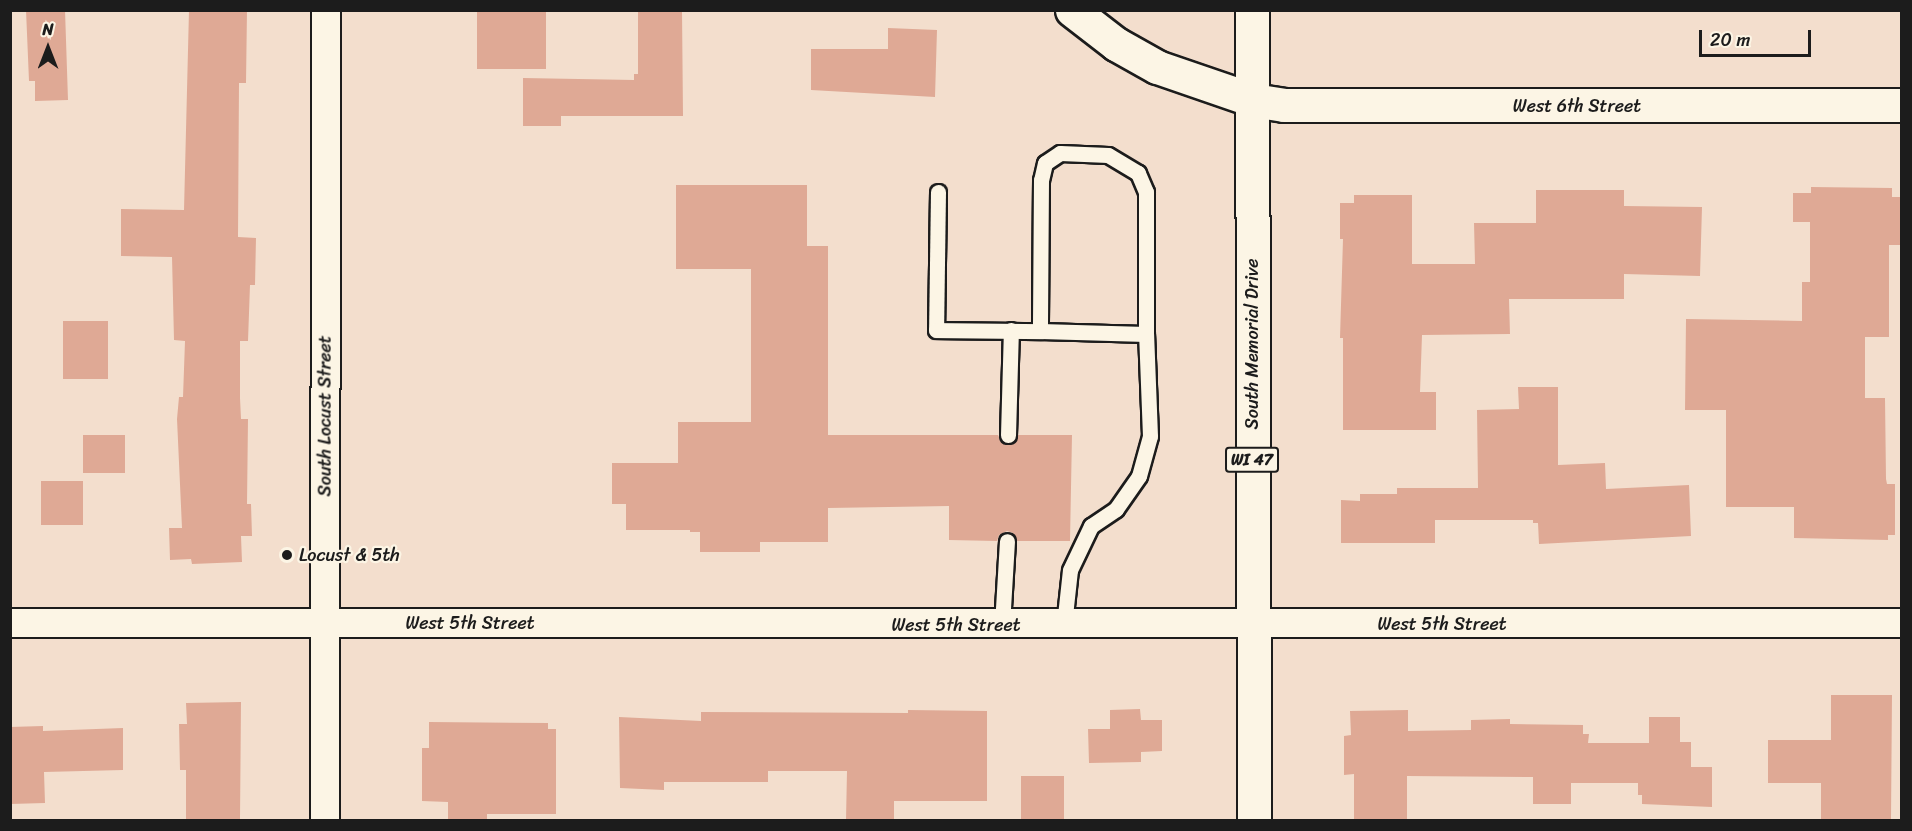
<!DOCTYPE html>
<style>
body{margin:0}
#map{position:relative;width:1912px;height:831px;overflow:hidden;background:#f3decd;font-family:Sriracha,sans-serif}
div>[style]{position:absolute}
.building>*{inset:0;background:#dfa995;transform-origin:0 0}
.roads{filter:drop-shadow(2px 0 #1c1c1c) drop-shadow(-2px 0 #1c1c1c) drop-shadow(0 2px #1c1c1c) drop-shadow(0 -2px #1c1c1c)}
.lane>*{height:15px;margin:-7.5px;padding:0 7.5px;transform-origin:7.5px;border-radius:7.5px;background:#fcf5e5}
.street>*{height:28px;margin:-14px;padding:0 14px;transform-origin:14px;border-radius:14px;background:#fcf5e5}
.secondary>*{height:33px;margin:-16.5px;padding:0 16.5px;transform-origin:16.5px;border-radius:16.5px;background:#fcf5e5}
.primary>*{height:33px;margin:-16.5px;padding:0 16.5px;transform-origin:16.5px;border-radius:16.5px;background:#fcf5e5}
.dots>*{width:16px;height:16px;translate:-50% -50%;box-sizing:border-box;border:3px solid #fcf5e5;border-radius:50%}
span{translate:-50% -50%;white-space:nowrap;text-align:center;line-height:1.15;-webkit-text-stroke:4.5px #fcf5e5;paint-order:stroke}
.shield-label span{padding:2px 4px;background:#fcf5e5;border:2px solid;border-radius:4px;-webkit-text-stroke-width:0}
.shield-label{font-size:16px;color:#1c1c1c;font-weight:700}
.street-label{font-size:18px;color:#1c1c1c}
.poi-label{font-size:18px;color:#1c1c1c}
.left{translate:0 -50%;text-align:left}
.frame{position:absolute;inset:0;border:12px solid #1c1c1c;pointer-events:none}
.north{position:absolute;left:18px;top:18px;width:60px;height:60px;-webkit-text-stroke:4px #fcf5e5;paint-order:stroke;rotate:0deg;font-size:16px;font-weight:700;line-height:24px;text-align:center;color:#1c1c1c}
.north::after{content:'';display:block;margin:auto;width:21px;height:27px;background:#1c1c1c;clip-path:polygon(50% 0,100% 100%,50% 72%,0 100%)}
.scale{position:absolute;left:1699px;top:30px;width:112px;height:27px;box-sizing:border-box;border:3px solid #1c1c1c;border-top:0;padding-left:8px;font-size:18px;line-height:21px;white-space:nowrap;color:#1c1c1c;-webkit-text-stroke:4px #fcf5e5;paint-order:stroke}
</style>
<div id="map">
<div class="building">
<div style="clip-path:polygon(26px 10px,65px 10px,68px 100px,35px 101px,35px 81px,29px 81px)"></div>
<div style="clip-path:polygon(189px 10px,247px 10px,246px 83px,239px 83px,238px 237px,256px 238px,255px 285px,250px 285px,248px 341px,240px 341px,240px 398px,241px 419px,248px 419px,247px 504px,251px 504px,252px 536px,241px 536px,242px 562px,192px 564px,191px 559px,170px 560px,169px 528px,182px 528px,177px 419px,179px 397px,183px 397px,185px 341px,174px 340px,172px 257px,121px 256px,121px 209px,184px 210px)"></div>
<div style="left:477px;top:10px;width:69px;height:59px"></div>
<div style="clip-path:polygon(638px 10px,682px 10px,683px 116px,561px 116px,561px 126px,523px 126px,523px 78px,634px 80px,634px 74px,638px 74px)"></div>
<div style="clip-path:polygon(888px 28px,937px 30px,935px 97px,811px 90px,811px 49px,888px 49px)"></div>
<div style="clip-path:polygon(676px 185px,807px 185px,807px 246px,828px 246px,828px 435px,998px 435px,1002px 443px,1008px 445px,1016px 441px,1018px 435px,1072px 435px,1070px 541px,1017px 541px,1013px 533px,1007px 531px,999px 535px,997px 541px,949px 540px,949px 506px,828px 508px,828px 542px,760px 542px,760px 552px,700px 552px,700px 532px,690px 532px,690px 530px,626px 530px,626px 504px,612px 504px,612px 463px,678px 463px,678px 422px,751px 422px,751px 269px,676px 269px)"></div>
<div style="clip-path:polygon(1811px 187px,1892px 188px,1892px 197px,1902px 197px,1902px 245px,1889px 245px,1889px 337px,1865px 337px,1865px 398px,1885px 398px,1886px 479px,1887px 484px,1895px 484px,1895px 535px,1888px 535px,1888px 540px,1794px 538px,1794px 507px,1726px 507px,1726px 410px,1685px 410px,1686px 319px,1802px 321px,1802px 282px,1810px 282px,1810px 222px,1793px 222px,1793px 193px,1811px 193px)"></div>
<div style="clip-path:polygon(1536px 190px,1624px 190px,1624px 206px,1702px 207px,1700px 276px,1624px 274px,1624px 299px,1509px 299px,1510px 334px,1422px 335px,1420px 392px,1436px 392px,1436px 430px,1343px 430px,1343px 338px,1340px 338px,1343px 239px,1340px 239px,1340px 203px,1354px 203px,1354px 195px,1412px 195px,1412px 264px,1475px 264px,1474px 223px,1536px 223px)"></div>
<div style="left:63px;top:321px;width:45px;height:58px"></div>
<div style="clip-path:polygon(1518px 387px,1558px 387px,1558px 465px,1605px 463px,1606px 489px,1689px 485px,1691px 536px,1539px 544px,1538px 523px,1533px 523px,1533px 520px,1435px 520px,1435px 543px,1341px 543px,1341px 500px,1360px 501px,1360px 494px,1397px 494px,1397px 488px,1478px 488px,1477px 410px,1519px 409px)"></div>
<div style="left:83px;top:435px;width:42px;height:38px"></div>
<div style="left:41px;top:481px;width:42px;height:44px"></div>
<div style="clip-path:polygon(1831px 695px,1892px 695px,1891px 820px,1821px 820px,1821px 783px,1768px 783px,1768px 740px,1831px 740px)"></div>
<div style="clip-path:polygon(241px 702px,240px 820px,186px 820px,186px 770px,180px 770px,179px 724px,187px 724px,186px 703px)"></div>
<div style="clip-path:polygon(1140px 709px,1141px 720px,1162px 720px,1162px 751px,1141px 752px,1141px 762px,1089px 763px,1088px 729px,1110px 729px,1110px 710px)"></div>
<div style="clip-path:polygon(908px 710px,987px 711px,987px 801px,894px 801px,894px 820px,846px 820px,847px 771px,768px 771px,768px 782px,664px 782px,664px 790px,620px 788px,619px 717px,701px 721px,701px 712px,908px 713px)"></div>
<div style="clip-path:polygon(1408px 710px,1408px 731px,1471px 730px,1471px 720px,1510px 719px,1510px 724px,1583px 725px,1583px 734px,1589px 734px,1588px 743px,1649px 743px,1649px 717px,1680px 717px,1680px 742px,1691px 742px,1691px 767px,1712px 767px,1712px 807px,1642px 804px,1642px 795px,1638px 795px,1638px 783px,1571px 783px,1571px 804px,1533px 804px,1533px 777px,1407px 776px,1407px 820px,1354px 820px,1354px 774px,1344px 775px,1344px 736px,1351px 735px,1350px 711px)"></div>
<div style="clip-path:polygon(429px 722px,548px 723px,548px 729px,556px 729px,556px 814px,487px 814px,487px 820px,448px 820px,448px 802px,422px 801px,422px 748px,429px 748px)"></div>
<div style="clip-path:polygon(43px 726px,43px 731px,123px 728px,123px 770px,44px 772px,45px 803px,10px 804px,10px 727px)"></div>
<div style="left:1021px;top:776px;width:43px;height:44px"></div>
</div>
<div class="roads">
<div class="lane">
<div style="left:938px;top:192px;width:138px;rotate:90.8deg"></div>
<div style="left:936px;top:330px;width:104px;rotate:0.6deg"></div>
<div style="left:1008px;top:435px;width:105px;rotate:-88.4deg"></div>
<div style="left:1002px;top:625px;width:84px;rotate:-86.6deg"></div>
<div style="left:1064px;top:625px;width:55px;rotate:-83.8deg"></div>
<div style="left:1070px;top:570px;width:49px;rotate:-64.5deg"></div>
<div style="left:1091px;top:526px;width:30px;rotate:-34deg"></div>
<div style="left:1116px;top:509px;width:40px;rotate:-55.1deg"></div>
<div style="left:1139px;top:476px;width:41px;rotate:-74.6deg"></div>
<div style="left:1150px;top:436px;width:102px;rotate:-92.2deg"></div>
<div style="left:1146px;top:334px;width:142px;rotate:-90deg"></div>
<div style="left:1146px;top:192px;width:21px;rotate:-113deg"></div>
<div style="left:1138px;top:173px;width:35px;rotate:-149deg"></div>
<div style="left:1108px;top:155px;width:48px;rotate:-177.6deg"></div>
<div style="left:1060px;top:153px;width:18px;rotate:146deg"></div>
<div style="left:1045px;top:163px;width:17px;rotate:103deg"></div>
<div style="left:1041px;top:180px;width:151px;rotate:90.4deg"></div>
<div style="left:1040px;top:331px;width:106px;rotate:1.6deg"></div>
</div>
<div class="street">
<div style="left:10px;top:623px;width:1892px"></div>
<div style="left:325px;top:820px;width:810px;rotate:-89.93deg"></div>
</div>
<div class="secondary">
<div style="left:1072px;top:10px;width:56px;rotate:37.7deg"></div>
<div style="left:1116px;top:44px;width:47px;rotate:29.3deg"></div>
<div style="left:1157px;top:67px;width:102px;rotate:19deg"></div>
<div style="left:1253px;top:100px;width:31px;rotate:9deg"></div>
<div style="left:1284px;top:105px;width:618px"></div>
</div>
<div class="primary">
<div style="left:1252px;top:10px;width:810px;rotate:89.86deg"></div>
</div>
</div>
<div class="dots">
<div style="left:287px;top:555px;background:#1c1c1c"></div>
</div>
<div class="shield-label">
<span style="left:1252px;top:460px">WI 47</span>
</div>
<div class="street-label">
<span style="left:1577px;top:106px">West 6th Street</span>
<span style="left:1252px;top:344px;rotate:-90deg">South Memorial Drive</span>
<span style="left:325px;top:416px;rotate:-90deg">South Locust Street</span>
<span style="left:470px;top:623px">West 5th Street</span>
<span style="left:1442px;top:624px">West 5th Street</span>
<span style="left:956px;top:625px">West 5th Street</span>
</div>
<div class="poi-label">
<span class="left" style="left:299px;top:555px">Locust &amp; 5th</span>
</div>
<div class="frame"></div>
<div class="north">N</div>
<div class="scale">20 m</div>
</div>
